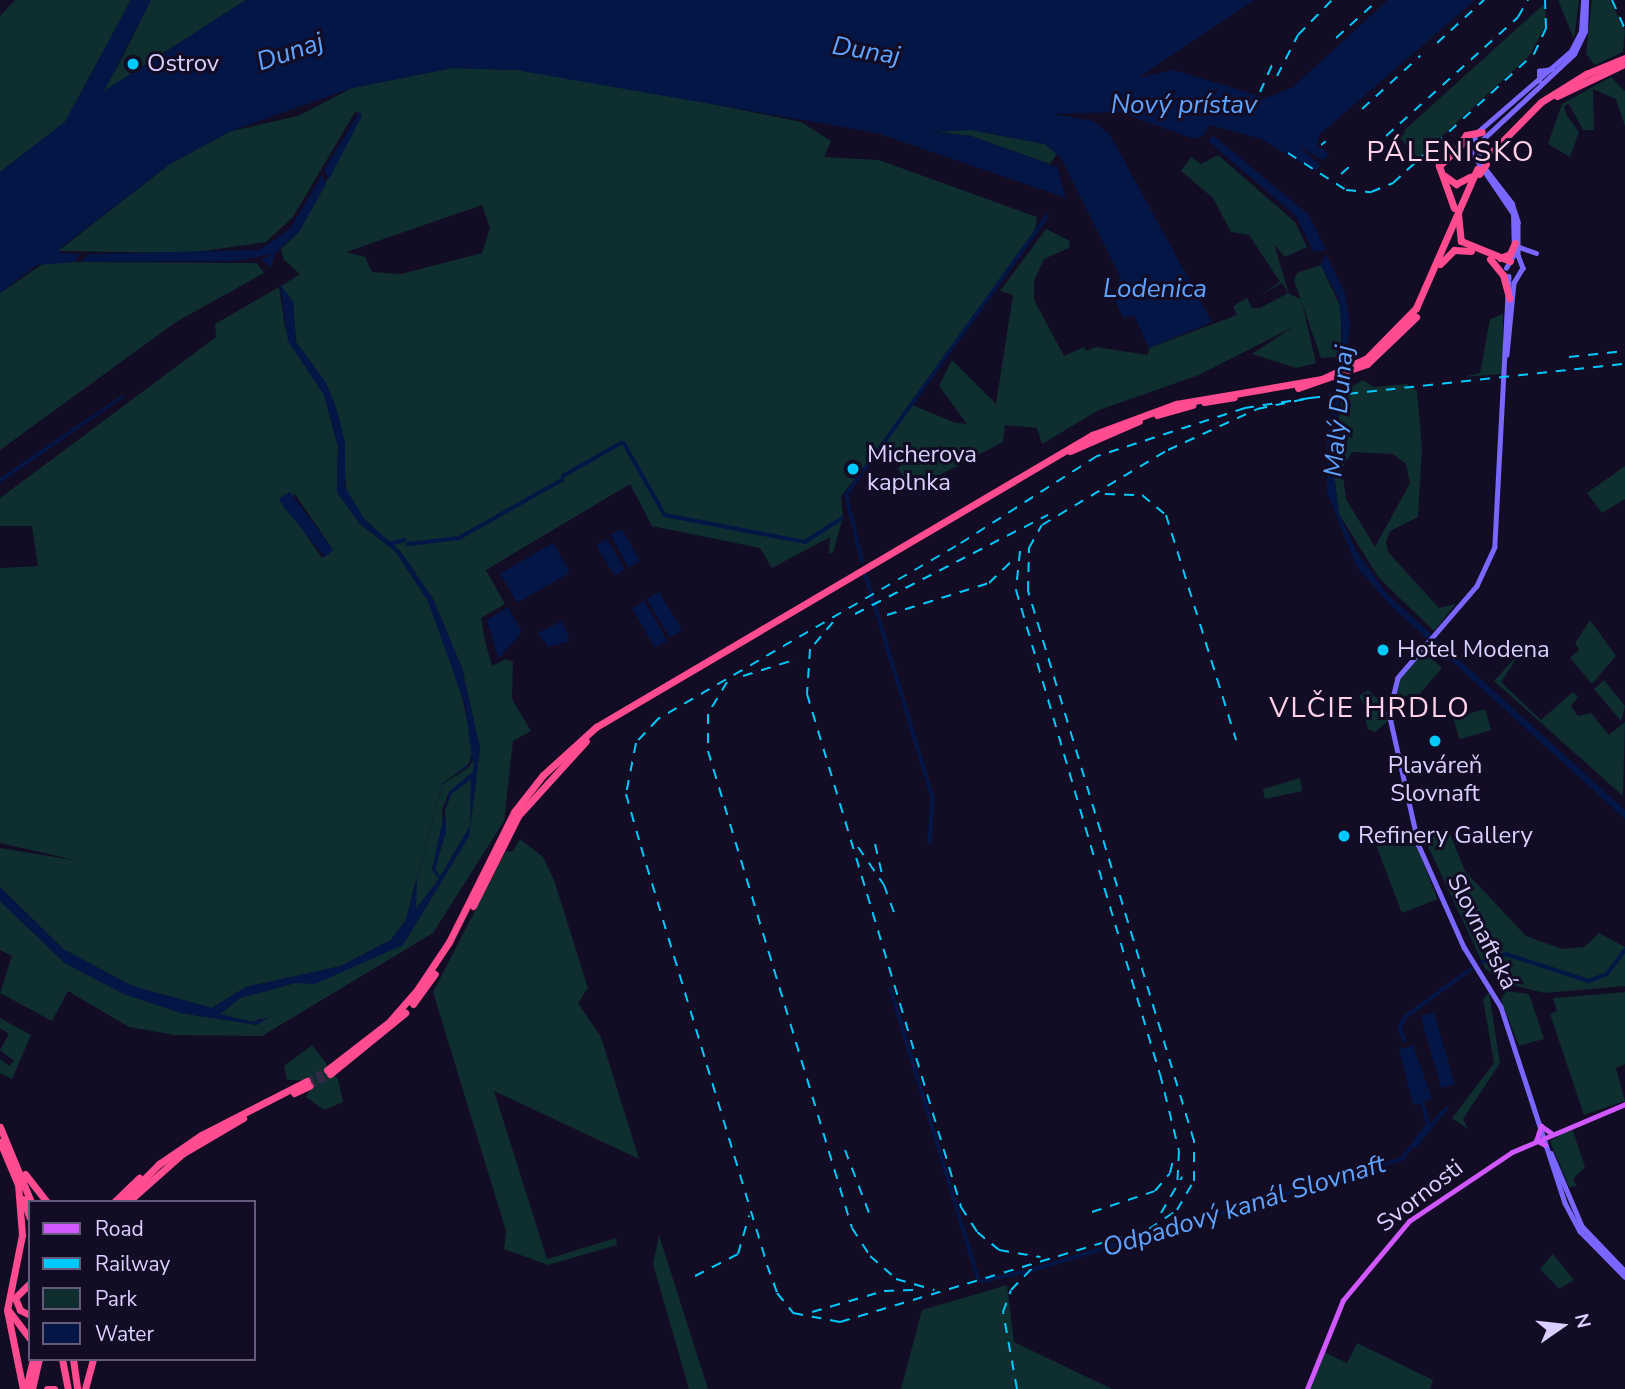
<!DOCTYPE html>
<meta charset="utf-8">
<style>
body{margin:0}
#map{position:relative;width:1625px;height:1389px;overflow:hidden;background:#130c25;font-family:"Nunito Sans",sans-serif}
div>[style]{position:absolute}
.green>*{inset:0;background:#0e2e30;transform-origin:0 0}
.water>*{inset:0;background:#041646;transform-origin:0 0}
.canal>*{height:3.5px;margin:-1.75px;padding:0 1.75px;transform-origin:1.75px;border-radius:1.75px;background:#041646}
.highway-tunnel>*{height:7px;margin-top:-3.5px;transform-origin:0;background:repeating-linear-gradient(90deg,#312946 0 7px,transparent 0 10.5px)}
.secondary>*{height:4.5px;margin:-2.25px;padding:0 2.25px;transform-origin:2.25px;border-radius:2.25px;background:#7a67ff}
.primary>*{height:5px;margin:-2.5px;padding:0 2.5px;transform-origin:2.5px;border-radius:2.5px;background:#d157ff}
.highway>*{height:7px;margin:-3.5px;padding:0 3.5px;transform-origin:3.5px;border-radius:3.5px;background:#ff4b8f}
.rail>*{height:2px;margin-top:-1px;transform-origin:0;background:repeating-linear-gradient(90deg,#00c9fb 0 10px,transparent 0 19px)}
.highway-bridge>*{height:7px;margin:-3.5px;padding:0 3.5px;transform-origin:3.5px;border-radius:3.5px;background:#ff4b8f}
.dots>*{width:19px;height:19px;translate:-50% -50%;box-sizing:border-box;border:4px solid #130c25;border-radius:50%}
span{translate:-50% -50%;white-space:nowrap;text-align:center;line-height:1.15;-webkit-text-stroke:6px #130c25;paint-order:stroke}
.poi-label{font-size:24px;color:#dad0ff}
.left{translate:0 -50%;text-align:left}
.street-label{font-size:24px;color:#dad0ff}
.water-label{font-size:26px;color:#5ea4ff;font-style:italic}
.quarter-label{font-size:28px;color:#ffd2ea;letter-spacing:2px}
.legend{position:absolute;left:28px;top:1200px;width:228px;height:161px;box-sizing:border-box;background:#130c25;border:2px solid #635a7c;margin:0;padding:9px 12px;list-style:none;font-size:21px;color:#dad0ff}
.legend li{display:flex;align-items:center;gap:14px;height:35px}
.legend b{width:35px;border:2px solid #635a7c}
.north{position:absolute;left:1527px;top:1291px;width:70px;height:70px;-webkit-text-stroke:5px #130c25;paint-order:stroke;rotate:76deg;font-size:19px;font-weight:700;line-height:28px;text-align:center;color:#dad0ff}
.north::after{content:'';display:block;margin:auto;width:24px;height:32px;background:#dad0ff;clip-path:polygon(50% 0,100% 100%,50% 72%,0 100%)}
</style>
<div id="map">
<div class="green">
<div style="clip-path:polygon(15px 0,131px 0,65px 122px,0 172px,0 16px)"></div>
<div style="clip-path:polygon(151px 0,246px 0,103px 92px,121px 60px)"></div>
<div style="clip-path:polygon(1558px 0,1579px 0,1574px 39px,1570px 29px)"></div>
<div style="clip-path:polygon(1592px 0,1610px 0,1625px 31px,1623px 52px,1595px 65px,1586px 54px)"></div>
<div style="clip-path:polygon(1545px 3px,1546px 25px,1529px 56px,1418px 158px,1398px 136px)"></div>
<div style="clip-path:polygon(evenodd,452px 68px,516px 70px,609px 83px,801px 122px,831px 141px,824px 157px,879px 160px,1037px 217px,1035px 231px,910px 404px,953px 422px,967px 424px,939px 386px,952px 360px,996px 404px,1013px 295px,1000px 291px,1046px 229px,1070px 241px,1069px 248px,1044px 259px,1034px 281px,1034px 300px,1064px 356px,1084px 347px,1086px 351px,1096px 347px,1148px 355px,1149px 348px,1237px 315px,1233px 306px,1247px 298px,1252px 308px,1260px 308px,1288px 293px,1282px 283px,1261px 295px,1280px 282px,1249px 235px,1231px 232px,1213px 198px,1181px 171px,1191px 157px,1201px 164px,1218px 155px,1295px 222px,1307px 247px,1285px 257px,1274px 244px,1289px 294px,1301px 299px,1316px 363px,1296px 368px,1252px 354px,1293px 327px,1199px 375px,1099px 410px,1042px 444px,1037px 428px,1005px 425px,1003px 442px,913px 489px,898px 469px,901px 465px,881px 446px,841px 496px,843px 517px,833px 553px,829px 554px,830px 537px,772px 568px,760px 548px,652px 526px,630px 484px,486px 570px,505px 604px,481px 618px,485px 641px,492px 666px,506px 659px,513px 662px,512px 699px,531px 731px,513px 741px,504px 821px,433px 933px,262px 1036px,175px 1035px,129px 1027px,68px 991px,52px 1021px,0 993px,12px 956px,0 950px,0 901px,65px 963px,124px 994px,181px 1013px,257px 1025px,262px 1018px,252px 1022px,220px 1014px,240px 998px,295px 983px,315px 983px,403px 945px,469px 836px,480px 748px,462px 668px,433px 599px,401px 552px,364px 519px,347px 492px,337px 411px,326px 383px,296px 342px,293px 302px,281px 286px,300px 274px,284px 260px,281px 249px,299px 232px,362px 114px,355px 112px,293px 217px,266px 242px,190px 253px,58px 251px,170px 164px,231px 131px,298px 116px,352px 88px,452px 68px,482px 205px,490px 228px,482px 253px,401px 274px,372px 272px,365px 257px,346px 252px,482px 205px)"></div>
<div style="clip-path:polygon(1611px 77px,1625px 91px,1625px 126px,1616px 99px,1593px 89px,1594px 130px,1583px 130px,1569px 104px,1564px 106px,1567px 116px,1579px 132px,1570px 157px,1548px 144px,1562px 104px)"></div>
<div style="clip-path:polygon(971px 130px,1045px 144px,1057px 154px,1050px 164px,971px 136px,931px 131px)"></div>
<div style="clip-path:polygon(46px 262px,257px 263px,264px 273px,176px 322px,0 450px,0 293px)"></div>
<div style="clip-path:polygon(1321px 265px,1341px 308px,1341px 357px,1321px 358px,1294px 280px,1297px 273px)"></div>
<div style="clip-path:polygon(evenodd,279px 287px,285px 327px,324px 395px,338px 446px,337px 492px,359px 523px,395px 551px,428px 601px,459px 681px,473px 751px,467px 767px,443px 783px,437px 810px,443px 784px,468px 768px,475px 758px,473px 772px,449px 792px,442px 810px,443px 833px,432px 869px,439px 879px,416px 909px,416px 880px,406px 920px,391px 940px,341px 966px,246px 987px,212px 1008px,132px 986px,63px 949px,0 887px,0 848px,79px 861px,0 843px,0 568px,38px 566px,32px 526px,0 526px,0 498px,216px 337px,215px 324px,279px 287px,295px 494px,333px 550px,322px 558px,286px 505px,295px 494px)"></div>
<div style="clip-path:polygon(1503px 314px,1503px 374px,1463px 377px,1480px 373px,1490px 319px)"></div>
<div style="clip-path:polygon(evenodd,1363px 380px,1374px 387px,1407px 384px,1417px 391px,1422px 448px,1418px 517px,1390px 531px,1386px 542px,1388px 552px,1439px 608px,1456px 604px,1434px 631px,1379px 578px,1339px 514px,1332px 457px,1343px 391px,1363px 380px,1352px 452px,1393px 454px,1406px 464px,1410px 483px,1375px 547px,1346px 499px,1342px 468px,1352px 452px)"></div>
<div style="clip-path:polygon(1625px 466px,1625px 499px,1602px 513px,1587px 493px)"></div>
<div style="clip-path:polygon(1590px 620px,1616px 656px,1592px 684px,1570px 658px,1579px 650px,1575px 643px)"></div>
<div style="clip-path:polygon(1523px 649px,1501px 682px,1541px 720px,1573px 692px,1578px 697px,1571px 706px,1578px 716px,1591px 713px,1609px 735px,1625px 722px,1623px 796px,1494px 681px)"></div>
<div style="clip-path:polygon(1423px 651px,1442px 668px,1418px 696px,1401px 696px,1394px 702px,1395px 738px,1391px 713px,1400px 678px)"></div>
<div style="clip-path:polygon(1604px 680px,1625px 706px,1621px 721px,1594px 689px)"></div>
<div style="clip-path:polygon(1368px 690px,1381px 702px,1388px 721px,1375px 732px,1368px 729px,1365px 717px,1371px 718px,1359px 696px)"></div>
<div style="left:1485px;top:709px;width:22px;height:33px;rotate:74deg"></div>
<div style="clip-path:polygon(472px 778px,470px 826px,440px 877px,435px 869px,446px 831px,445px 811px,451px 794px)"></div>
<div style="clip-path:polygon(1300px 778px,1302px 791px,1265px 799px,1263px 789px)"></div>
<div style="left:1412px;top:833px;width:71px;height:38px;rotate:69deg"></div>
<div style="clip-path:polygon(1450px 834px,1465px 871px,1526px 936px,1562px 949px,1584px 947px,1599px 933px,1625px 947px,1625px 986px,1544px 993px,1505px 983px,1512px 965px,1500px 961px,1492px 974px,1485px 968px,1424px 838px)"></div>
<div style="clip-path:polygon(520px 839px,543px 857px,554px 880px,588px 988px,578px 1003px,601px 1037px,639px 1159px,494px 1091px,547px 1259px,616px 1238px,617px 1245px,548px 1265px,504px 1249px,506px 1231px,433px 992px,506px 851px,512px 852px)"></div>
<div style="clip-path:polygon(1506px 991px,1529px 994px,1544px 1039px,1519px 1046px,1501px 1000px)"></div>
<div style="clip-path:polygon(1625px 992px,1625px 1064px,1616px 1068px,1625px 1101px,1584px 1115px,1550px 1014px,1557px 1011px,1553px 998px)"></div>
<div style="clip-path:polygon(1489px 993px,1500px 1063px,1463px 1119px,1468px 1129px,1452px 1118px,1494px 1063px,1483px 999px)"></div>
<div style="clip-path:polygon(0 1018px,31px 1035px,12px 1079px,0 1073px,0 1059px,9px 1066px,14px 1061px,0 1050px,9px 1034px,0 1028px)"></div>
<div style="clip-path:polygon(312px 1045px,338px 1079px,343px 1102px,324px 1110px,306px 1097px,310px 1089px,302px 1080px,287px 1080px,284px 1066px)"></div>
<div style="clip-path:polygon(1572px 1128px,1585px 1167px,1573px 1179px,1577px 1186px,1569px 1187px,1550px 1141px)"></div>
<div style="clip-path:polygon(659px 1235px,708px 1389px,689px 1389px,653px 1264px)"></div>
<div style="clip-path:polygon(1553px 1254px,1574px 1280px,1559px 1289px,1540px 1269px)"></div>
<div style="clip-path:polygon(1007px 1285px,1014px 1342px,1112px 1389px,901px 1389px,922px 1310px)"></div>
<div style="clip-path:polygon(1357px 1343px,1433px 1380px,1430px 1389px,1310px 1389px,1322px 1351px,1347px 1363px)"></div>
</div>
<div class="water">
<div style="clip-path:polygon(131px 0,151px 0,104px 91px,246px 0,1254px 0,1138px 78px,1174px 70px,1266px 98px,1293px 87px,1388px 0,1475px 0,1320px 134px,1317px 145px,1329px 154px,1323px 160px,1297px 145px,1320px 165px,1316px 171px,1261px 139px,1210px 125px,1202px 137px,1191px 138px,1119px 112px,1053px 114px,1093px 121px,1110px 135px,1212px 322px,1149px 348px,1134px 316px,1123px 317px,1112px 294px,1121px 278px,1061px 158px,1045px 144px,971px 130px,931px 132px,971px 136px,1057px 167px,1066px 198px,877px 133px,516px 70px,452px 68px,352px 88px,231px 131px,170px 164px,59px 249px,60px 253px,80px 254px,74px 262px,37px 265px,0 293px,0 172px,65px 122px)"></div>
<div style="clip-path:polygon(360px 111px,361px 118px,329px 179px,324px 170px)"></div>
<div style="clip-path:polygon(1213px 135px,1309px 215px,1326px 250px,1314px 252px,1296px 216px,1208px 141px)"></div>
<div style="clip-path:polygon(322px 175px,326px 184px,299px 232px,275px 253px,271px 268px,262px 260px,272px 254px,235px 261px,81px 262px,89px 254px,259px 250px,290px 229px)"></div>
<div style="clip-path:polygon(1326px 254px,1345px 293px,1350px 324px,1332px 457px,1339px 514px,1356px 551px,1387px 594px,1625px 810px,1625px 819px,1390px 605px,1356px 566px,1327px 492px,1327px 441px,1342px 337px,1339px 299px,1321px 265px)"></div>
<div style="clip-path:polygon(evenodd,280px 284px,293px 302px,296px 342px,326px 383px,337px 411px,345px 442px,345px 487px,364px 519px,401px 552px,433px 599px,462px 668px,480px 748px,469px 836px,403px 945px,315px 984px,295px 983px,240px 998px,220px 1014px,252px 1022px,269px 1017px,257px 1025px,181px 1013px,124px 994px,65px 963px,0 901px,0 887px,63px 949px,132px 986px,212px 1008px,246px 987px,341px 966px,391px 940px,406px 920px,442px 784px,467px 767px,472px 757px,465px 705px,428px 601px,395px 551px,359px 523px,337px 492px,338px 446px,324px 395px,288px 341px,280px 284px,474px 759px,473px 772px,449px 792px,432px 869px,439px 879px,416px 909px,417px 880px,442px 785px,474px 759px,280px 284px,471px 779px,470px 826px,440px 877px,435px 869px,446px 831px,445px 811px,451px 794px,471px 779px)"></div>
<div style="clip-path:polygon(122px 395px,124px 397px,0 483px,0 478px)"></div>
<div style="clip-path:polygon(290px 492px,333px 550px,325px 557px,283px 506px,279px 498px)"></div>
<div style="left:622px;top:529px;width:37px;height:13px;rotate:61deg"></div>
<div style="left:606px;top:539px;width:36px;height:12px;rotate:58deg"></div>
<div style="left:553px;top:543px;width:34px;height:61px;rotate:60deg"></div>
<div style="left:659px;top:592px;width:45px;height:14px;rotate:59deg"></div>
<div style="left:644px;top:601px;width:46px;height:14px;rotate:60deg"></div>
<div style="clip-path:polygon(508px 607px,522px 632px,498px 659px,487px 620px)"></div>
<div style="clip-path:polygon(562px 621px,570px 641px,548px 647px,538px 633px)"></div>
<div style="left:1434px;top:1012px;width:75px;height:14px;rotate:74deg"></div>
<div style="clip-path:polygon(1413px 1045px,1432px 1099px,1413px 1105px,1399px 1050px)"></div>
</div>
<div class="canal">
<div style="left:624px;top:443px;width:83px;rotate:60.3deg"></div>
<div style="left:665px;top:515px;width:143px;rotate:10.9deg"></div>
<div style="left:805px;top:542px;width:43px;rotate:-32.6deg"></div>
<div style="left:563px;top:476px;width:67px;rotate:-29.6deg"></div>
<div style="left:388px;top:544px;width:17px;rotate:-13deg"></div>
<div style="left:408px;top:544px;width:51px;rotate:-6.7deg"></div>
<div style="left:459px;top:538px;width:118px;rotate:-29.4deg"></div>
<div style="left:862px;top:562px;width:69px;rotate:-103.4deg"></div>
<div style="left:846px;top:495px;width:344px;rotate:-54.2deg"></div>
<div style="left:866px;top:575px;width:233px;rotate:73.3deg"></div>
<div style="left:933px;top:798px;width:44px;rotate:93.9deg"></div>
<div style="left:1482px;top:962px;width:25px;rotate:-18deg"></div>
<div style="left:1506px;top:954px;width:87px;rotate:18deg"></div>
<div style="left:1589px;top:981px;width:19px;rotate:-21deg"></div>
<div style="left:1607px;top:974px;width:30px;rotate:-53deg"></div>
<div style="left:891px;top:989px;width:301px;rotate:73.2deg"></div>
<div style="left:1404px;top:1041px;width:14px;rotate:-107deg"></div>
<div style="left:1400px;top:1028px;width:12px;rotate:-66deg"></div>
<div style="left:1405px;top:1017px;width:82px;rotate:-36deg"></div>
<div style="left:1421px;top:1100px;width:9px;rotate:69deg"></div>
<div style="left:1425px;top:1133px;width:33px;rotate:-49deg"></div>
<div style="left:1415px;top:1146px;width:28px;rotate:-51deg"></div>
<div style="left:1032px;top:1270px;width:386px;rotate:-16.7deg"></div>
<div style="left:1402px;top:1159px;width:43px;rotate:-52.6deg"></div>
<div style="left:1428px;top:1125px;width:14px;rotate:-102deg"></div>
<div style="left:981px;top:1281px;width:44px;rotate:-11.8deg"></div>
</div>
<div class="highway-tunnel">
<div style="left:307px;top:1081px;width:23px;rotate:-29deg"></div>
<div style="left:309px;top:1086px;width:24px;rotate:-30deg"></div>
</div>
<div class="secondary">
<div style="left:1539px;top:81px;width:10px;rotate:-90deg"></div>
<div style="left:1539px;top:71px;width:13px;rotate:-9deg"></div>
<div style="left:1475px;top:137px;width:27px;rotate:77deg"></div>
<div style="left:1481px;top:163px;width:51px;rotate:52.2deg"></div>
<div style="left:1512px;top:203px;width:20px;rotate:72deg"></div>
<div style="left:1518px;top:222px;width:33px;rotate:90deg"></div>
<div style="left:1518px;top:255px;width:14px;rotate:69deg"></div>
<div style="left:1523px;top:268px;width:17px;rotate:121deg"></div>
<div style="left:1514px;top:283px;width:72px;rotate:95.6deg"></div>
<div style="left:1479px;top:143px;width:130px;rotate:-43.1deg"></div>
<div style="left:1574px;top:54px;width:25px;rotate:-64deg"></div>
<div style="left:1585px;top:31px;width:31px;rotate:-88deg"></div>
<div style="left:1519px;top:247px;width:18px;rotate:19deg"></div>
<div style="left:1506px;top:268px;width:16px;rotate:-60deg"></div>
<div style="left:1514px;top:254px;width:40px;rotate:-91.4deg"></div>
<div style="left:1513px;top:214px;width:86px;rotate:-124.1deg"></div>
<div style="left:1465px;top:143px;width:140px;rotate:-41deg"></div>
<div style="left:1571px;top:51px;width:22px;rotate:-63deg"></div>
<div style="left:1581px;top:31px;width:31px;rotate:-86deg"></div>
<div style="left:1509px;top:276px;width:271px;rotate:93deg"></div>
<div style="left:1495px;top:547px;width:43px;rotate:114.8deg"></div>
<div style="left:1477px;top:586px;width:121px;rotate:130.7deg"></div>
<div style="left:1398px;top:678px;width:36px;rotate:104deg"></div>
<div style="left:1389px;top:713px;width:136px;rotate:77.3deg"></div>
<div style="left:1419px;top:846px;width:111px;rotate:66deg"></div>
<div style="left:1464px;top:947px;width:70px;rotate:58.3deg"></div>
<div style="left:1501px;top:1007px;width:206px;rotate:71.9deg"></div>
<div style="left:1565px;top:1203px;width:32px;rotate:62deg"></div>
<div style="left:1580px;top:1231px;width:64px;rotate:45.6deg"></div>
<div style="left:1551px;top:1153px;width:79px;rotate:67deg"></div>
<div style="left:1582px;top:1226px;width:62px;rotate:46.3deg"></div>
</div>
<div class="primary">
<div style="left:1537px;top:1138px;width:13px;rotate:-72deg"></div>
<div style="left:1541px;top:1126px;width:12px;rotate:35deg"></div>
<div style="left:1536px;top:1140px;width:10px;rotate:29deg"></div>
<div style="left:1307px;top:1389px;width:96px;rotate:-68deg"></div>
<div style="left:1343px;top:1300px;width:103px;rotate:-50.1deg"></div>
<div style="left:1409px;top:1221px;width:124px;rotate:-33.8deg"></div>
<div style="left:1512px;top:1152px;width:123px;rotate:-23deg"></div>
</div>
<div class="highway">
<div style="left:1557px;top:96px;width:72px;rotate:-25.5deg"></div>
<div style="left:1459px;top:145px;width:12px;rotate:-55deg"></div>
<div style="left:1466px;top:135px;width:16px;rotate:-11deg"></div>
<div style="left:1484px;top:160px;width:81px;rotate:-45.5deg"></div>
<div style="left:1541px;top:102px;width:53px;rotate:-31.9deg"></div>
<div style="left:1586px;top:74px;width:42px;rotate:-22.3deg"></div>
<div style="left:1445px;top:176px;width:14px;rotate:36deg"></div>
<div style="left:1456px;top:184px;width:16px;rotate:-27deg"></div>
<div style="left:1454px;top:208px;width:45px;rotate:-109.7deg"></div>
<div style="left:1439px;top:166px;width:33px;rotate:-44deg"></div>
<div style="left:1458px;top:214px;width:27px;rotate:84deg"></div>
<div style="left:1461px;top:241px;width:53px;rotate:22.2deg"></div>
<div style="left:1500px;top:258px;width:11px;rotate:-22deg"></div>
<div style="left:1510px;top:254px;width:12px;rotate:-66deg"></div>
<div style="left:1490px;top:259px;width:21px;rotate:51deg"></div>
<div style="left:1503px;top:275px;width:24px;rotate:75deg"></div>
<div style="left:1440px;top:264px;width:20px;rotate:-45deg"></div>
<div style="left:1454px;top:250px;width:17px;rotate:3deg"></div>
<div style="left:1298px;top:388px;width:73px;rotate:-19.2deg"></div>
<div style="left:1367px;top:364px;width:68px;rotate:-43.8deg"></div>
<div style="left:1204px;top:402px;width:30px;rotate:-9deg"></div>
<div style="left:1157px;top:415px;width:37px;rotate:-16deg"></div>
<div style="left:1070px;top:451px;width:75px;rotate:-23.5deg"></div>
<div style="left:473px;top:906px;width:101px;rotate:-63.4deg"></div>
<div style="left:518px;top:816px;width:101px;rotate:-47.8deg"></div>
<div style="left:413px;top:1004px;width:37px;rotate:-54deg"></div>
<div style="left:327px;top:1070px;width:78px;rotate:-37.7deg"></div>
<div style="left:389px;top:1022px;width:43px;rotate:-48.8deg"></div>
<div style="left:417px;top:990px;width:58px;rotate:-56.3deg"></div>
<div style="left:449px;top:942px;width:145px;rotate:-63.4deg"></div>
<div style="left:514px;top:812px;width:47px;rotate:-51.9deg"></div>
<div style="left:543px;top:775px;width:72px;rotate:-42.2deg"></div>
<div style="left:596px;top:727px;width:576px;rotate:-30.49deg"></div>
<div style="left:1092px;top:435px;width:90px;rotate:-20.3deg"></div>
<div style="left:1176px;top:404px;width:148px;rotate:-9.7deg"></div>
<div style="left:1322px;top:379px;width:50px;rotate:-25deg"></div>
<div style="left:1367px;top:358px;width:70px;rotate:-45.6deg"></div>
<div style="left:1416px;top:308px;width:152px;rotate:-66.3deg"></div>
<div style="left:330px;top:1074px;width:97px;rotate:-39.1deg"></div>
<div style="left:294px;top:1093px;width:17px;rotate:-25deg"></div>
<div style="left:0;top:1127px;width:81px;rotate:67.5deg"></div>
<div style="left:0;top:1142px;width:49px;rotate:67.1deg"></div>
<div style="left:25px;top:1174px;width:36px;rotate:52deg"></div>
<div style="left:18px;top:1184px;width:51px;rotate:85.5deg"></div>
<div style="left:22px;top:1235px;width:76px;rotate:101.3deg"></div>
<div style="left:7px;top:1310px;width:81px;rotate:78.6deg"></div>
<div style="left:23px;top:1199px;width:20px;rotate:70deg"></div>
<div style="left:114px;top:1202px;width:35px;rotate:-44deg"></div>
<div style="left:121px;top:1202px;width:54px;rotate:-45deg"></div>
<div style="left:159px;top:1164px;width:51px;rotate:-34.6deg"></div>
<div style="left:201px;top:1135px;width:119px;rotate:-27deg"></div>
<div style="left:128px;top:1202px;width:72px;rotate:-41.6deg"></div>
<div style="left:182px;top:1154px;width:71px;rotate:-30.5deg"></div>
<div style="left:30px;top:1283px;width:21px;rotate:135deg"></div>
<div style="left:15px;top:1298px;width:13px;rotate:67deg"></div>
<div style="left:20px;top:1310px;width:11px;rotate:27deg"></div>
<div style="left:9px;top:1311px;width:35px;rotate:53deg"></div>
<div style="left:62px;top:1359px;width:31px;rotate:79deg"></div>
<div style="left:73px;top:1359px;width:30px;rotate:82deg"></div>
<div style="left:26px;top:1389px;width:31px;rotate:-77deg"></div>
<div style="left:32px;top:1389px;width:31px;rotate:-77deg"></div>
<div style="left:47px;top:1389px;width:7px"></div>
<div style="left:85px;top:1389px;width:31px;rotate:-75deg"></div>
</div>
<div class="rail">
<div style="left:1612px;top:0;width:32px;rotate:66deg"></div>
<div style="left:1336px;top:38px;width:57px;rotate:-42.1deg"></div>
<div style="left:1437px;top:43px;width:64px;rotate:-42.5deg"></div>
<div style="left:1277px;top:76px;width:46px;rotate:-62.9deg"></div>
<div style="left:1298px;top:35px;width:49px;rotate:-45.8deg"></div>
<div style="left:1260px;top:92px;width:32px;rotate:-66deg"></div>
<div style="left:1362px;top:109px;width:79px;rotate:-42.4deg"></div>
<div style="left:1386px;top:136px;width:178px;rotate:-42deg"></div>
<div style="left:1518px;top:17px;width:20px;rotate:-60deg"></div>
<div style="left:1321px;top:145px;width:6px;rotate:-39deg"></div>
<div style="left:1288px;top:153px;width:69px;rotate:32.5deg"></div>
<div style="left:1346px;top:190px;width:25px;rotate:5deg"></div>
<div style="left:1371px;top:192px;width:24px;rotate:-22deg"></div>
<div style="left:1393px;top:183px;width:191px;rotate:-42.5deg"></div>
<div style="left:1534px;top:54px;width:29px;rotate:-65deg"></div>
<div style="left:1546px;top:28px;width:28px;rotate:-92deg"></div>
<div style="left:1341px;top:174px;width:11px;rotate:-41deg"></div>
<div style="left:1569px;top:357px;width:56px;rotate:-6.1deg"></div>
<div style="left:1310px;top:398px;width:66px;rotate:171.3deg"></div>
<div style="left:1245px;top:408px;width:156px;rotate:162deg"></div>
<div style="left:1097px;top:456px;width:167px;rotate:147.4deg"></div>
<div style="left:956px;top:546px;width:345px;rotate:149.9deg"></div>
<div style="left:658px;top:719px;width:33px;rotate:133deg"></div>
<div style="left:636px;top:743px;width:52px;rotate:101.1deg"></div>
<div style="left:626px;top:794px;width:55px;rotate:74.2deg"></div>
<div style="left:641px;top:847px;width:437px;rotate:73.2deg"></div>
<div style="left:767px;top:1265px;width:30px;rotate:70deg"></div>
<div style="left:777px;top:1293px;width:26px;rotate:51deg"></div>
<div style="left:793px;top:1313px;width:48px;rotate:10.8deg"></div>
<div style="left:840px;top:1322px;width:323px;rotate:-16.8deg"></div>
<div style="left:1149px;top:1229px;width:34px;rotate:-34deg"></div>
<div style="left:1177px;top:1210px;width:34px;rotate:-60deg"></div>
<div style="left:1194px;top:1181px;width:40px;rotate:-90deg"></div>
<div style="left:1194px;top:1141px;width:575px;rotate:-106.79deg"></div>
<div style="left:1028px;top:591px;width:43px;rotate:-88.7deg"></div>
<div style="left:1029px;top:548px;width:26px;rotate:-61deg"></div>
<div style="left:1042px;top:525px;width:147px;rotate:-30.8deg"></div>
<div style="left:1168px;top:450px;width:98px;rotate:-24.7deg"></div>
<div style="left:1257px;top:409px;width:54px;rotate:-11.7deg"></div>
<div style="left:1310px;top:398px;width:317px;rotate:-6.2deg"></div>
<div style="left:1105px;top:494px;width:37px;rotate:2deg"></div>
<div style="left:1142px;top:495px;width:31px;rotate:40deg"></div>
<div style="left:1166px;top:515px;width:236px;rotate:72.7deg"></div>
<div style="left:1020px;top:551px;width:39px;rotate:96deg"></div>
<div style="left:1016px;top:590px;width:282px;rotate:73.7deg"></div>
<div style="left:855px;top:614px;width:217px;rotate:-27.2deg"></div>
<div style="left:887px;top:615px;width:107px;rotate:-17.4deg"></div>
<div style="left:989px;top:583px;width:36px;rotate:-44deg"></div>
<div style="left:833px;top:622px;width:35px;rotate:130deg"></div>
<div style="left:810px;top:649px;width:45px;rotate:93.8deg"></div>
<div style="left:807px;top:694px;width:536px;rotate:73.29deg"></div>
<div style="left:961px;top:1207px;width:30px;rotate:57deg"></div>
<div style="left:977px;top:1232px;width:28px;rotate:39deg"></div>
<div style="left:999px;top:1250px;width:42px;rotate:9.7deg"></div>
<div style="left:743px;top:676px;width:57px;rotate:-17.5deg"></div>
<div style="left:727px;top:682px;width:37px;rotate:121deg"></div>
<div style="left:708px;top:714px;width:37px;rotate:90deg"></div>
<div style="left:708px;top:751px;width:498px;rotate:73.2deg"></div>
<div style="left:852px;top:1228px;width:33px;rotate:57deg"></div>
<div style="left:870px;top:1256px;width:35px;rotate:41deg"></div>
<div style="left:896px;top:1279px;width:40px;rotate:16deg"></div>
<div style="left:875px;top:844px;width:35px;rotate:77deg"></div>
<div style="left:858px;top:847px;width:46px;rotate:55.6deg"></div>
<div style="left:884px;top:885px;width:29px;rotate:70deg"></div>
<div style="left:1099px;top:870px;width:213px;rotate:73.4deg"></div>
<div style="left:1160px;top:1074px;width:79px;rotate:76.1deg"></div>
<div style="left:1179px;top:1151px;width:36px;rotate:93deg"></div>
<div style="left:845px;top:1150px;width:67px;rotate:69.1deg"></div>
<div style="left:1092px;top:1212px;width:66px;rotate:-18.4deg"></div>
<div style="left:1155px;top:1191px;width:23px;rotate:-50deg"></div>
<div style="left:1170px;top:1173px;width:17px;rotate:-77deg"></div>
<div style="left:1161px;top:1213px;width:42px;rotate:-59.7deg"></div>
<div style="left:695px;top:1276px;width:48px;rotate:-27.1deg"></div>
<div style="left:738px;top:1254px;width:40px;rotate:-74deg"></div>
<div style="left:812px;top:1312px;width:75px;rotate:-16.3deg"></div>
<div style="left:884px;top:1291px;width:29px;rotate:-2deg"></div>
<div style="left:1017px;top:1389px;width:78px;rotate:-100.3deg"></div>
<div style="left:1003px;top:1312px;width:23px;rotate:-70deg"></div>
<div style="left:1011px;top:1290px;width:30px;rotate:-46deg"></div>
</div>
<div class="highway-bridge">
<div style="left:1479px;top:174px;width:12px;rotate:-55deg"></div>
</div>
<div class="dots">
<div style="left:133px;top:64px;background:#00c9fb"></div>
<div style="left:853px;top:469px;background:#00c9fb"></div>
<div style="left:1383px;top:650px;background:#00c9fb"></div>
<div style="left:1435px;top:741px;background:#00c9fb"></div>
<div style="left:1344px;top:836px;background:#00c9fb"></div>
</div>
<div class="poi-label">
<span class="left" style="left:147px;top:64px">Ostrov</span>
<span class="left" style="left:867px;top:469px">Micherova<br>kaplnka</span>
<span class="left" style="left:1397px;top:650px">Hotel Modena</span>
<span style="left:1435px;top:780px">Plaváreň<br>Slovnaft</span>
<span class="left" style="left:1358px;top:836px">Refinery Gallery</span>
</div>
<div class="street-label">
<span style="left:1482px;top:932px;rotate:63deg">Slovnaftská</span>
<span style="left:1420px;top:1196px;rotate:-38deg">Svornosti</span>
</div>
<div class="water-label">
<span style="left:866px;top:51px;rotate:9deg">Dunaj</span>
<span style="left:290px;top:52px;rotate:-19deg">Dunaj</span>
<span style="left:1184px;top:105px">Nový prístav</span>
<span style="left:1155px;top:289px">Lodenica</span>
<span style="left:1339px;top:411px;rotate:-85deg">Malý Dunaj</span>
<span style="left:1244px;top:1206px;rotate:-17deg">Odpadový kanál Slovnaft</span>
</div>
<div class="quarter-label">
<span style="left:1451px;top:152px">PÁLENISKO</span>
<span style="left:1370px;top:708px">VLČIE HRDLO</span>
</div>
<ul class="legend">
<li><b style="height:9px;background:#d157ff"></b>Road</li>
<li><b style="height:9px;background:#00c9fb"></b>Railway</li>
<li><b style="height:19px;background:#0e2e30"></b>Park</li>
<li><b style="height:19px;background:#041646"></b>Water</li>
</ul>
<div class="north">N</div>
</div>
